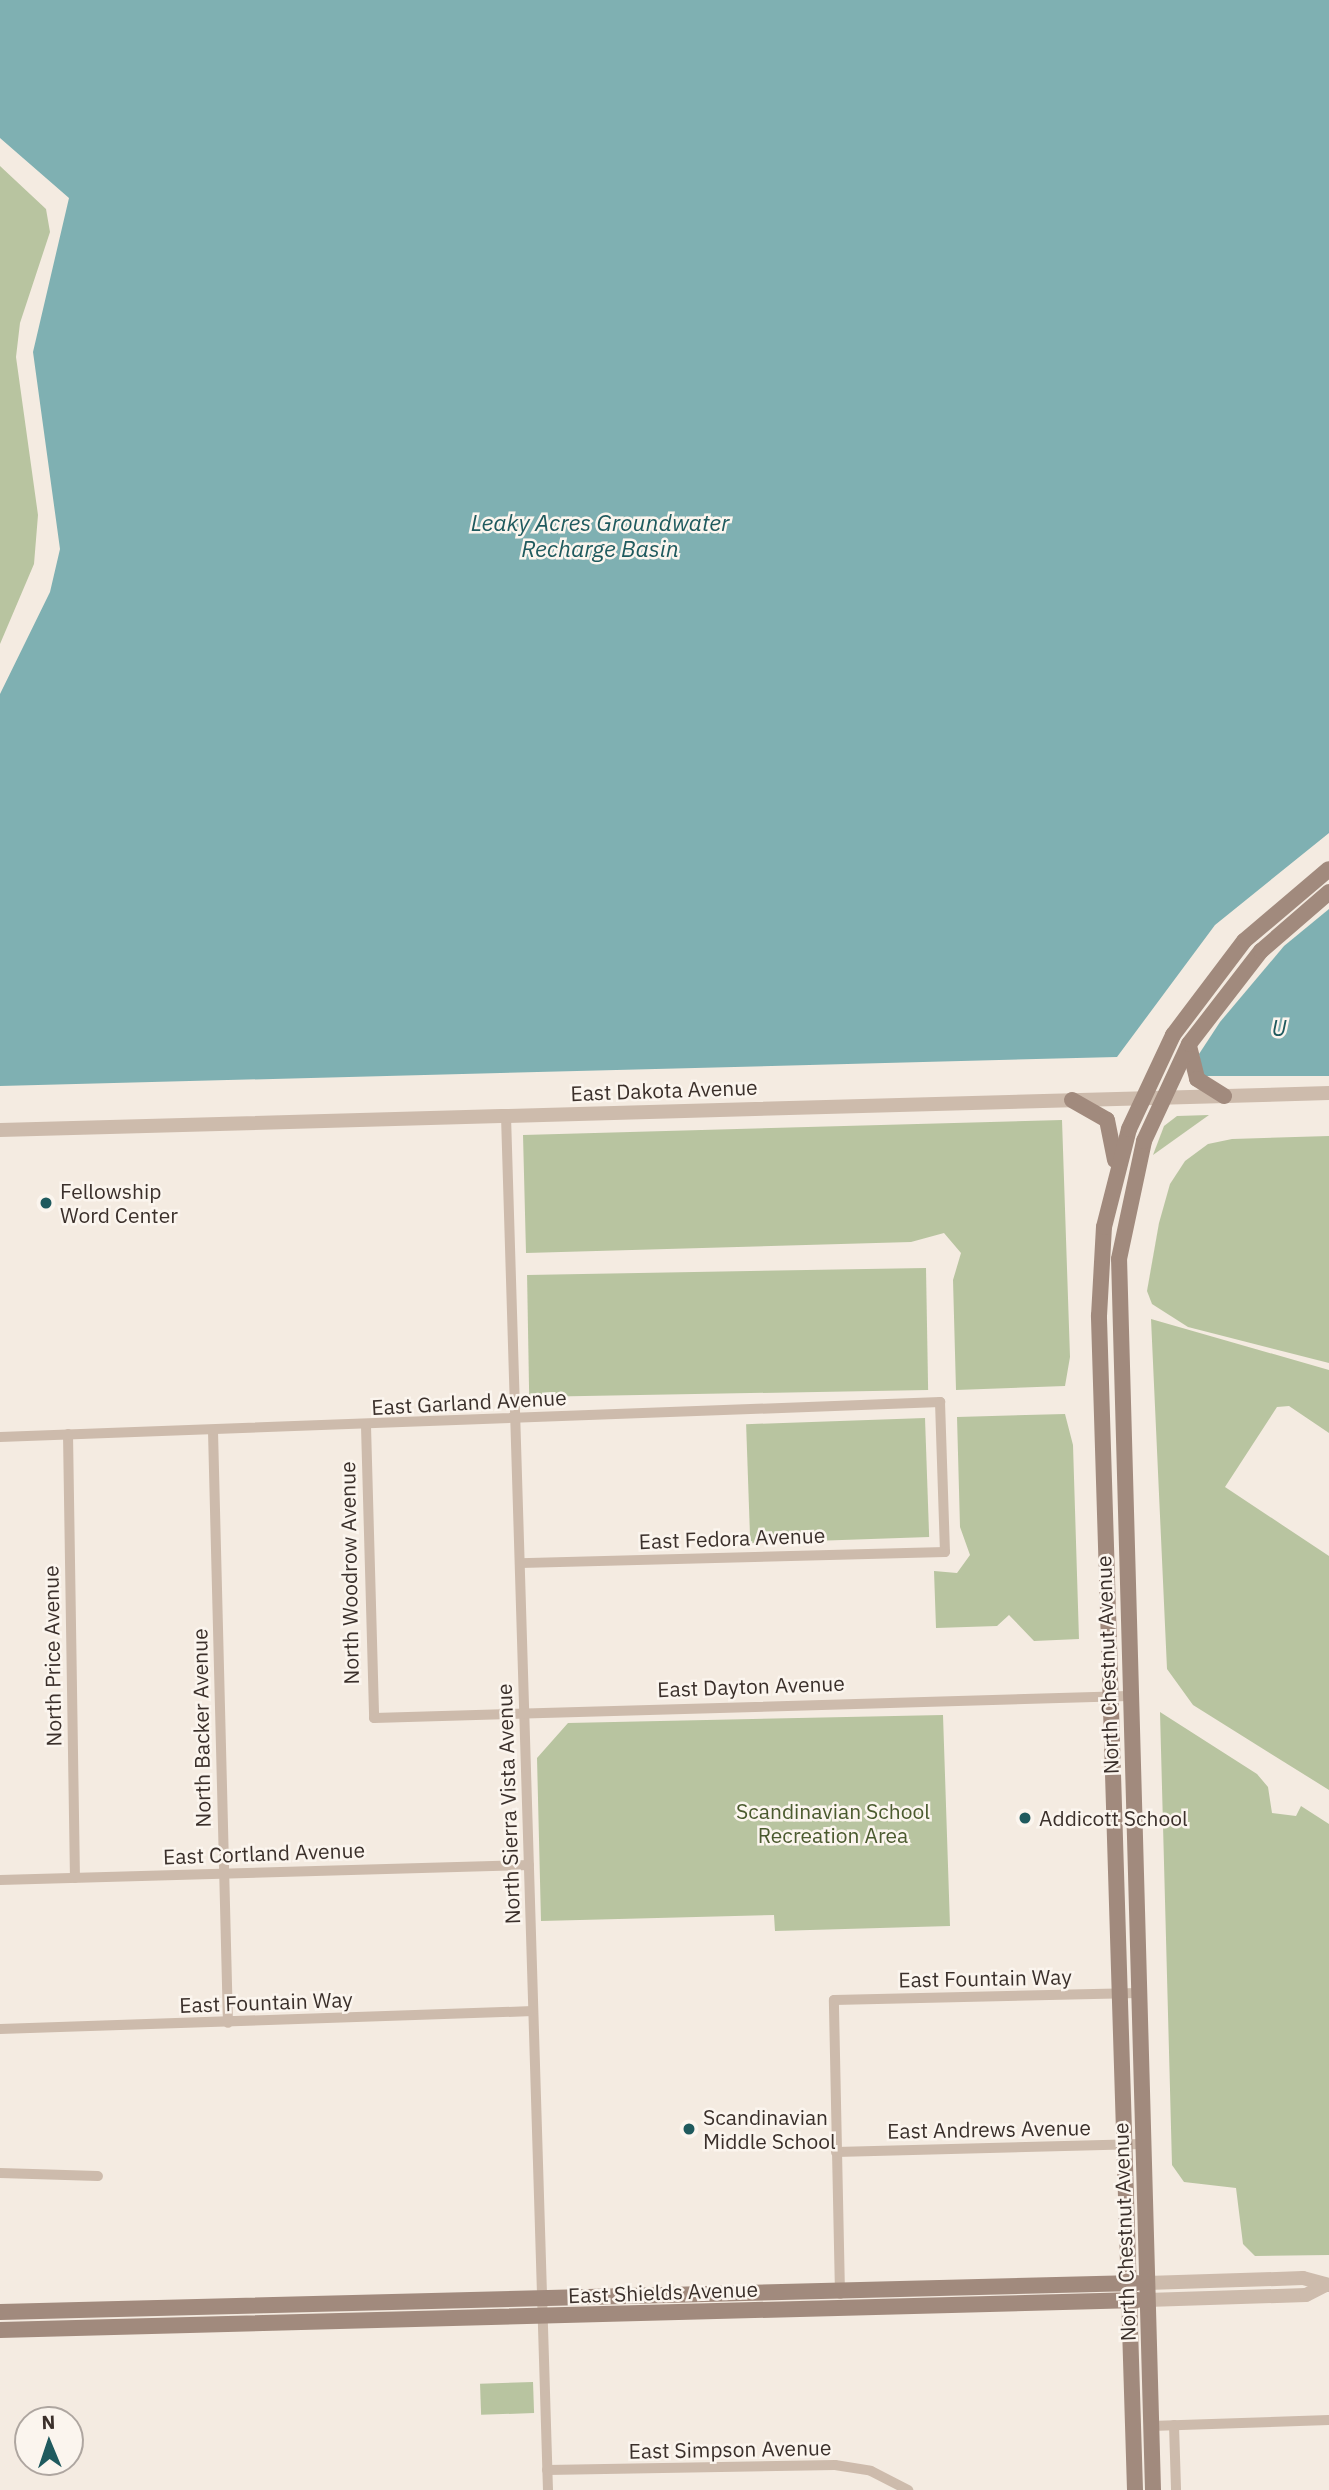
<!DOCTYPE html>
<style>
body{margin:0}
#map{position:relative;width:1329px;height:2490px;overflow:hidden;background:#f4ebe1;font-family:"IBM Plex Sans",sans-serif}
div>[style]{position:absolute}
.green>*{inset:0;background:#b8c4a0;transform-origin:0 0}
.water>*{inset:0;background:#7fb0b2}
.minor>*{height:10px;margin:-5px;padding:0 5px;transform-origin:5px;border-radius:5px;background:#cdbbac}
.tertiary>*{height:14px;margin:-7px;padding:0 7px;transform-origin:7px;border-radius:7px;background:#cdbbac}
.secondary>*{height:16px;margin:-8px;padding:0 8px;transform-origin:8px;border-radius:8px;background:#a18a7d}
.dots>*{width:19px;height:19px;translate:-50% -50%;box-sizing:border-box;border:4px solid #fbf5ee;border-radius:50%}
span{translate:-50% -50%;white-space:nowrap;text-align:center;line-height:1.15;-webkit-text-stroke:5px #fbf5ee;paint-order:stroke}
.street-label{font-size:21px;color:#3b302b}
.poi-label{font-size:21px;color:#3b302b}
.left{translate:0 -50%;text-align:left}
.park-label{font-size:21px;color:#4a5a2e}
.water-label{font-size:23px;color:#1f5a5e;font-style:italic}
.north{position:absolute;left:14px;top:2406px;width:70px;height:70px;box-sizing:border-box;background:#fbf5ee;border:2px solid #aea6a0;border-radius:50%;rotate:358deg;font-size:19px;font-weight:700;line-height:28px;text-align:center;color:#3b302b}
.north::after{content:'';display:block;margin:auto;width:24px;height:32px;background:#1f5a5e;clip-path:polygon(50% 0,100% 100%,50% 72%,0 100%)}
</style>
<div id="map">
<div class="green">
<div style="clip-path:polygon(0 166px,46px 209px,50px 232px,20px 323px,16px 357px,38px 515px,34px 564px,0 644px)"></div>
<div style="clip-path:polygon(1209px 1115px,1153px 1155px,1164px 1126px,1177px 1116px)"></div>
<div style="clip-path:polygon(1062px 1120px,1070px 1357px,1065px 1386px,956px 1390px,953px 1280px,961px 1253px,944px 1233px,911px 1242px,526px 1253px,523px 1135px)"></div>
<div style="clip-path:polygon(1329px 1136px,1329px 1363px,1188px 1327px,1152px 1304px,1147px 1291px,1159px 1223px,1170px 1184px,1185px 1161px,1208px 1144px,1232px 1139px)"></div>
<div style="left:926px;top:1268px;width:122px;height:399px;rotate:89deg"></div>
<div style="clip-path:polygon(1151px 1319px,1329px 1370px,1329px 1433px,1289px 1406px,1277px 1407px,1225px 1487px,1329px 1556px,1329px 1790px,1193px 1705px,1167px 1669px)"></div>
<div style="clip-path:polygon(1065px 1414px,1073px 1445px,1079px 1639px,1034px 1641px,1009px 1615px,997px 1626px,936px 1628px,934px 1571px,957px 1573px,970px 1555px,960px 1527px,957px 1417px)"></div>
<div style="left:925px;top:1418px;width:119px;height:179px;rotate:88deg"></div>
<div style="clip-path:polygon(1160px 1712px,1257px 1774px,1268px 1787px,1272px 1813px,1296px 1816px,1301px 1806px,1329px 1824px,1329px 2255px,1255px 2256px,1243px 2244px,1236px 2188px,1184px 2182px,1172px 2165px)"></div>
<div style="clip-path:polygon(943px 1715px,950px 1926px,775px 1931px,774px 1915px,541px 1921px,537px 1758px,568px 1723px)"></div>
<div style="left:533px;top:2382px;width:31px;height:53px;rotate:88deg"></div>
</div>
<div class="water">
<div style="clip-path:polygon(0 0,1329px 0,1329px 833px,1215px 925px,1117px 1057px,0 1086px,0 694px,50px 592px,60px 549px,33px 352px,69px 198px,0 138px)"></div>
<div style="clip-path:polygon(1329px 909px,1329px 1076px,1203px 1076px,1199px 1054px,1220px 1022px,1284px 946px)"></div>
</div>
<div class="minor">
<div style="left:506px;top:1116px;width:1375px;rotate:88.25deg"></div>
<div style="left:366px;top:1426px;width:292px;rotate:88.4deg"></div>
<div style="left:374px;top:1718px;width:755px;rotate:-1.67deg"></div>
<div style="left:213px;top:1431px;width:592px;rotate:88.55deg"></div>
<div style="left:68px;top:1434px;width:444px;rotate:89.1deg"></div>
<div style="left:0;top:1437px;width:941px;rotate:-2.13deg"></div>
<div style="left:940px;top:1402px;width:150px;rotate:88.1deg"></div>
<div style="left:945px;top:1552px;width:425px;rotate:178.5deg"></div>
<div style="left:0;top:1880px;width:529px;rotate:-1.62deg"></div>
<div style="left:0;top:2029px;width:533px;rotate:-1.93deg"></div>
<div style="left:836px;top:2152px;width:306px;rotate:-1.5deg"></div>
<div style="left:0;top:2173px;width:98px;rotate:1.8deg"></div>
<div style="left:840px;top:2294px;width:294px;rotate:-91.2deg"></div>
<div style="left:834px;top:2000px;width:304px;rotate:-1.3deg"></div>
<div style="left:1174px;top:2425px;width:65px;rotate:88.2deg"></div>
<div style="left:1151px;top:2426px;width:178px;rotate:-1.9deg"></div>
<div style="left:547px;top:2470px;width:288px;rotate:-1deg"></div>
<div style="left:835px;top:2465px;width:36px;rotate:9deg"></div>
<div style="left:871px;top:2471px;width:42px;rotate:27.2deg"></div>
</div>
<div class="tertiary">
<div style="left:0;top:1130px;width:1330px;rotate:-1.59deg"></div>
<div style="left:1147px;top:2283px;width:156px;rotate:-1.8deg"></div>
<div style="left:1303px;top:2278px;width:27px;rotate:15deg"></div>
<div style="left:1147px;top:2300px;width:159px;rotate:-1.8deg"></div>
<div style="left:1306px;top:2295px;width:22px;rotate:-27deg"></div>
</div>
<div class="secondary">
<div style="left:1189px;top:1046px;width:34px;rotate:76deg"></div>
<div style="left:1197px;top:1079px;width:32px;rotate:32deg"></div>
<div style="left:1072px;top:1100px;width:40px;rotate:29.7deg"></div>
<div style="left:1107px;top:1120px;width:41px;rotate:78.7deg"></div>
<div style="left:0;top:2312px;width:1137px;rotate:-1.46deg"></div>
<div style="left:0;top:2330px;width:1138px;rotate:-1.51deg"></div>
<div style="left:1135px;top:2490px;width:1175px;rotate:-91.76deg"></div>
<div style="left:1099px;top:1316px;width:89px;rotate:-86.8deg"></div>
<div style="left:1104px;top:1227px;width:101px;rotate:-75.7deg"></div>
<div style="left:1129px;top:1129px;width:104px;rotate:-64.9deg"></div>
<div style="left:1173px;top:1035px;width:118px;rotate:-52.9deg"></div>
<div style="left:1244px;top:941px;width:111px;rotate:-40.3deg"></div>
<div style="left:1153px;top:2490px;width:1231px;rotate:-91.58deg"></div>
<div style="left:1119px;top:1259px;width:121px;rotate:-78deg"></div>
<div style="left:1144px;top:1141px;width:107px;rotate:-65.1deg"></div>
<div style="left:1189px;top:1044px;width:118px;rotate:-52.3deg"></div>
<div style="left:1261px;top:951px;width:90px;rotate:-40.9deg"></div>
</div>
<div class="dots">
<div style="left:46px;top:1203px;background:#1f5a5e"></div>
<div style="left:1025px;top:1818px;background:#1f5a5e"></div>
<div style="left:689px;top:2129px;background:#1f5a5e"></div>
</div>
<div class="street-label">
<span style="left:664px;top:1090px;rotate:-2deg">East Dakota Avenue</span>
<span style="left:469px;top:1402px;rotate:-3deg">East Garland Avenue</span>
<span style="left:732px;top:1538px;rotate:-2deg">East Fedora Avenue</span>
<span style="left:349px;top:1573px;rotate:-91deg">North Woodrow Avenue</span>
<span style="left:52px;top:1656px;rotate:-91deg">North Price Avenue</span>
<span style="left:1107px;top:1665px;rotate:-92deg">North Chestnut Avenue</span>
<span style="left:751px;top:1686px;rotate:-2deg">East Dayton Avenue</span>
<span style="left:201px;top:1728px;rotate:-91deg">North Backer Avenue</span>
<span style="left:508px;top:1804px;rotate:-92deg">North Sierra Vista Avenue</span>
<span style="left:264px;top:1853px;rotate:-2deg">East Cortland Avenue</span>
<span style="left:985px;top:1978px;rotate:-1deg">East Fountain Way</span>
<span style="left:266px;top:2002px;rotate:-2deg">East Fountain Way</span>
<span style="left:989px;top:2129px;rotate:-1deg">East Andrews Avenue</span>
<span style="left:1124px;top:2232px;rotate:-92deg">North Chestnut Avenue</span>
<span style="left:663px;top:2292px;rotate:-2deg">East Shields Avenue</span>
<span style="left:730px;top:2449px;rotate:-1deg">East Simpson Avenue</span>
</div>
<div class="poi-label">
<span class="left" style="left:60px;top:1203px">Fellowship<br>Word Center</span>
<span class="left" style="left:1039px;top:1818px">Addicott School</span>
<span class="left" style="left:703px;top:2129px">Scandinavian<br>Middle School</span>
</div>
<div class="park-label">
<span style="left:833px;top:1823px">Scandinavian School<br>Recreation Area</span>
</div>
<div class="water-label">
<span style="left:600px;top:535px">Leaky Acres Groundwater<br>Recharge Basin</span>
<span style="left:1279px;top:1027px">U</span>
</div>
<div class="north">N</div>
</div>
